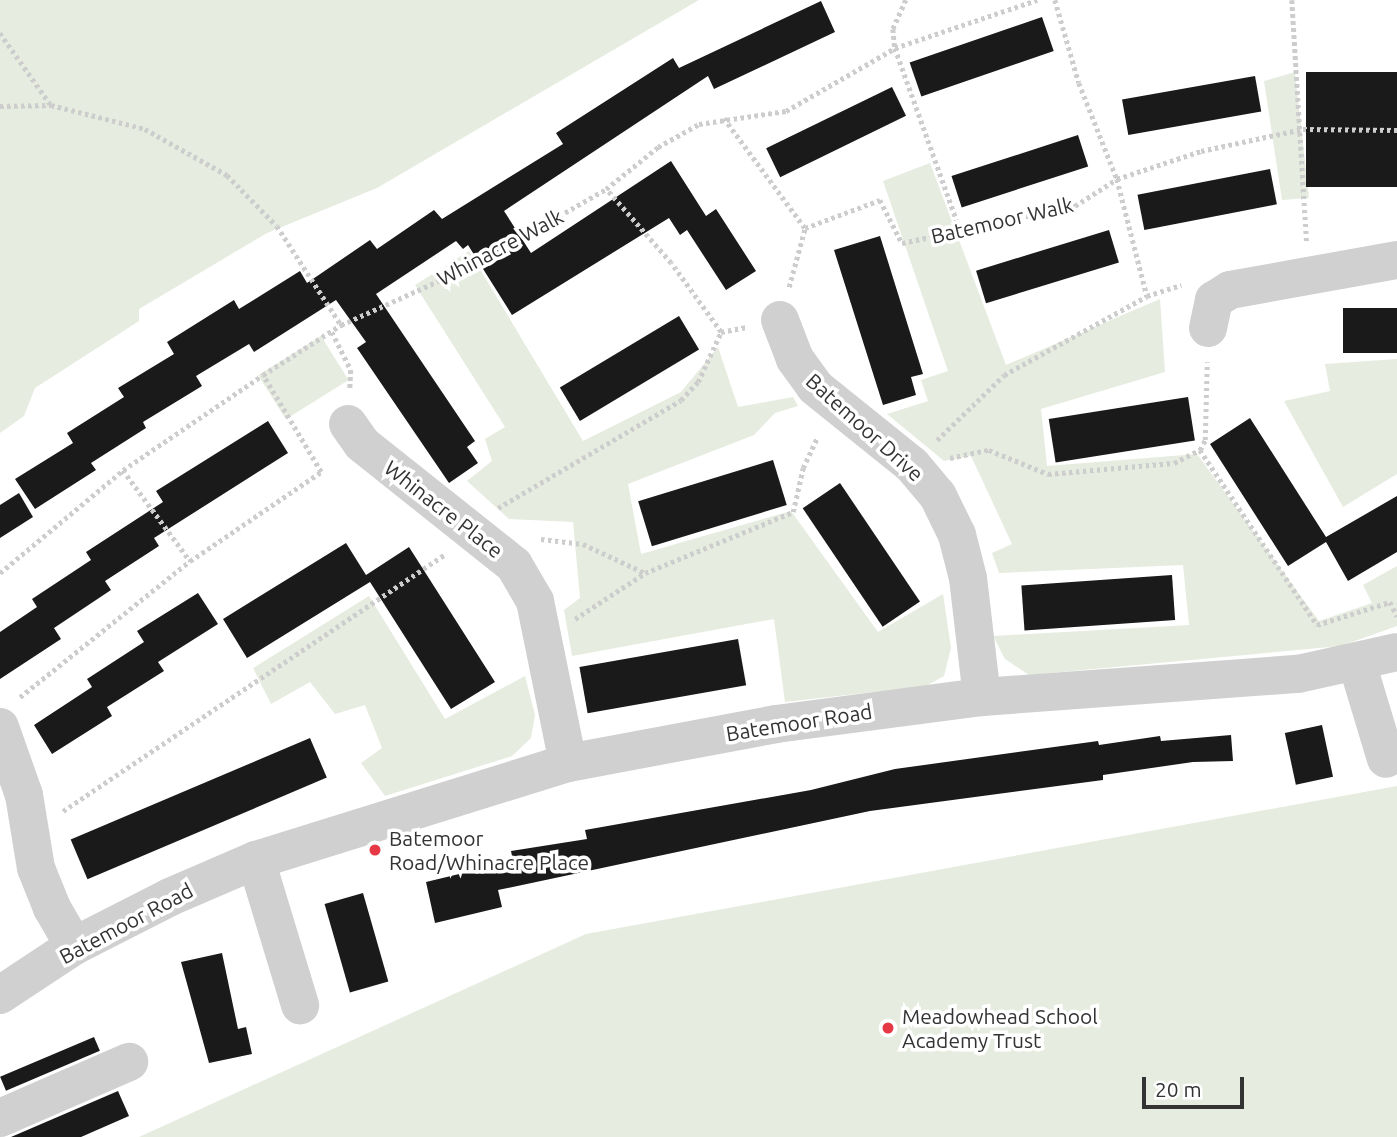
<!DOCTYPE html>
<style>
body{margin:0}
#map{position:relative;width:1397px;height:1137px;overflow:hidden;background:#fff;font-family:Ubuntu,sans-serif}
div>[style]{position:absolute}
.green>*{inset:0;background:#e6ecdf;transform-origin:0 0}
.building>*{inset:0;background:#1a1a1a;transform-origin:0 0}
.path>*{height:4.5px;margin-top:-2.25px;transform-origin:0;background:repeating-linear-gradient(90deg,#cdcdcd 0 3.5px,transparent 0 7px)}
.minor>*{height:38px;margin:-19px;padding:0 19px;transform-origin:19px;border-radius:19px;background:#d0d0d0}
.dots>*{width:19px;height:19px;translate:-50% -50%;box-sizing:border-box;border:4px solid #fff;border-radius:50%}
span{translate:-50% -50%;white-space:nowrap;text-align:center;line-height:1.15;-webkit-text-stroke:7px #fff;paint-order:stroke}
.street-label{font-size:21px;color:#333}
.poi-label{font-size:21px;color:#333}
.left{translate:0 -50%;text-align:left}
.scale{position:absolute;left:1142px;top:1077px;width:102px;height:32px;box-sizing:border-box;border:4px solid #333;border-top:0;padding-left:9px;font-size:21px;line-height:24px;white-space:nowrap;color:#333;-webkit-text-stroke:5px #fff;paint-order:stroke}
</style>
<div id="map">
<div class="green">
<div style="clip-path:polygon(0 0,699px 0,377px 188px,267px 233px,139px 309px,139px 321px,35px 388px,24px 416px,0 433px)"></div>
<div style="clip-path:polygon(1295px 72px,1309px 198px,1282px 200px,1264px 81px)"></div>
<div style="clip-path:polygon(930px 163px,1006px 365px,1160px 299px,1165px 372px,1041px 409px,1047px 466px,1197px 454px,1319px 621px,1372px 603px,1363px 585px,1397px 566px,1397px 626px,1341px 646px,1029px 675px,1005px 659px,993px 636px,1189px 625px,1183px 565px,999px 573px,992px 553px,1012px 544px,971px 456px,944px 461px,887px 414px,928px 401px,921px 380px,948px 371px,883px 181px)"></div>
<div style="clip-path:polygon(469px 251px,583px 441px,681px 392px,718px 347px,738px 407px,793px 397px,798px 406px,775px 413px,754px 435px,628px 484px,641px 554px,791px 511px,878px 632px,943px 594px,951px 648px,944px 676px,926px 686px,785px 702px,774px 619px,572px 656px,564px 610px,580px 598px,573px 522px,509px 519px,467px 481px,492px 461px,485px 439px,505px 427px,415px 285px)"></div>
<div style="left:321px;top:336px;width:52px;height:74px;rotate:58deg"></div>
<div style="clip-path:polygon(1397px 359px,1397px 474px,1343px 507px,1284px 401px,1330px 391px,1325px 364px)"></div>
<div style="clip-path:polygon(369px 596px,445px 719px,525px 676px,535px 715px,531px 738px,512px 756px,385px 796px,361px 763px,382px 748px,365px 705px,335px 714px,310px 682px,271px 704px,253px 668px)"></div>
<div style="clip-path:polygon(1397px 786px,1397px 1137px,139px 1137px,586px 934px)"></div>
</div>
<div class="building">
<div style="clip-path:polygon(821px 1px,835px 32px,714px 89px,708px 76px,504px 211px,531px 253px,671px 161px,706px 216px,716px 209px,756px 271px,726px 290px,687px 230px,680px 235px,669px 218px,512px 315px,468px 245px,463px 249px,456px 241px,376px 294px,475px 441px,467px 447px,478px 463px,449px 483px,357px 348px,366px 342px,336px 300px,254px 352px,249px 344px,196px 376px,202px 386px,143px 422px,146px 428px,91px 463px,96px 470px,35px 509px,15px 479px,73px 443px,67px 433px,124px 397px,118px 388px,174px 354px,167px 342px,234px 300px,239px 309px,300px 271px,307px 283px,370px 240px,377px 249px,434px 210px,442px 219px,563px 144px,556px 133px,673px 58px,679px 68px)"></div>
<div style="left:1042px;top:17px;width:36px;height:140px;rotate:71deg"></div>
<div style="left:1397px;top:72px;width:115px;height:91px;rotate:90deg"></div>
<div style="left:1255px;top:76px;width:36px;height:135px;rotate:80deg"></div>
<div style="left:892px;top:87px;width:32px;height:140px;rotate:64deg"></div>
<div style="left:1078px;top:135px;width:33px;height:133px;rotate:72deg"></div>
<div style="left:1270px;top:169px;width:36px;height:135px;rotate:79deg"></div>
<div style="left:1109px;top:230px;width:34px;height:139px;rotate:73deg"></div>
<div style="clip-path:polygon(880px 236px,923px 374px,911px 377px,916px 395px,883px 405px,834px 250px)"></div>
<div style="left:1397px;top:308px;width:45px;height:54px;rotate:90deg"></div>
<div style="left:679px;top:316px;width:39px;height:139px;rotate:59deg"></div>
<div style="left:1188px;top:397px;width:44px;height:141px;rotate:81deg"></div>
<div style="clip-path:polygon(1250px 418px,1326px 537px,1397px 496px,1397px 552px,1348px 581px,1326px 542px,1288px 566px,1210px 444px)"></div>
<div style="clip-path:polygon(268px 421px,288px 453px,154px 538px,159px 546px,105px 581px,111px 590px,54px 628px,61px 639px,0 679px,0 632px,37px 607px,32px 599px,91px 560px,86px 552px,163px 502px,156px 491px)"></div>
<div style="left:773px;top:460px;width:47px;height:141px;rotate:73deg"></div>
<div style="left:840px;top:483px;width:143px;height:45px;rotate:56deg"></div>
<div style="clip-path:polygon(19px 493px,33px 517px,0 538px,0 505px)"></div>
<div style="clip-path:polygon(346px 543px,366px 575px,409px 547px,495px 682px,451px 709px,370px 582px,247px 658px,223px 619px)"></div>
<div style="left:1172px;top:575px;width:45px;height:151px;rotate:86deg"></div>
<div style="clip-path:polygon(198px 593px,218px 624px,158px 662px,164px 671px,107px 707px,112px 716px,52px 754px,34px 725px,92px 687px,87px 679px,144px 642px,137px 631px)"></div>
<div style="left:738px;top:639px;width:47px;height:161px;rotate:80deg"></div>
<div style="left:1322px;top:725px;width:53px;height:38px;rotate:78deg"></div>
<div style="clip-path:polygon(1231px 735px,1233px 761px,1193px 762px,1103px 775px,1103px 780px,870px 811px,498px 890px,502px 907px,435px 923px,426px 882px,513px 861px,511px 851px,587px 839px,585px 830px,811px 790px,895px 769px,1098px 741px,1099px 745px,1160px 736px,1161px 741px)"></div>
<div style="left:310px;top:738px;width:43px;height:260px;rotate:67deg"></div>
<div style="left:363px;top:893px;width:92px;height:40px;rotate:74deg"></div>
<div style="clip-path:polygon(222px 953px,238px 1029px,246px 1027px,252px 1054px,209px 1063px,181px 962px)"></div>
<div style="left:94px;top:1037px;width:15px;height:102px;rotate:67deg"></div>
<div style="clip-path:polygon(118px 1091px,129px 1116px,81px 1137px,11px 1137px)"></div>
</div>
<div class="path">
<div style="left:906px;top:0;width:32px;rotate:114deg"></div>
<div style="left:893px;top:29px;width:19px;rotate:84deg"></div>
<div style="left:895px;top:48px;width:195px;rotate:70.3deg"></div>
<div style="left:1055px;top:0;width:86px;rotate:73.9deg"></div>
<div style="left:1079px;top:83px;width:103px;rotate:68.4deg"></div>
<div style="left:1117px;top:179px;width:121px;rotate:75.6deg"></div>
<div style="left:1292px;top:0;width:242px;rotate:86.5deg"></div>
<div style="left:0;top:33px;width:87px;rotate:54.8deg"></div>
<div style="left:0;top:106px;width:51px;rotate:-1.1deg"></div>
<div style="left:51px;top:105px;width:97px;rotate:14.3deg"></div>
<div style="left:145px;top:129px;width:94px;rotate:29.3deg"></div>
<div style="left:227px;top:175px;width:71px;rotate:45.6deg"></div>
<div style="left:277px;top:226px;width:118px;rotate:57.1deg"></div>
<div style="left:724px;top:118px;width:137px;rotate:53.6deg"></div>
<div style="left:789px;top:287px;width:61px;rotate:-74.8deg"></div>
<div style="left:805px;top:228px;width:80px;rotate:-20.5deg"></div>
<div style="left:880px;top:200px;width:48px;rotate:62.9deg"></div>
<div style="left:902px;top:243px;width:177px;rotate:-12.1deg"></div>
<div style="left:1075px;top:206px;width:50px;rotate:-32.7deg"></div>
<div style="left:1117px;top:179px;width:89px;rotate:-18.4deg"></div>
<div style="left:1201px;top:151px;width:104px;rotate:-12.2deg"></div>
<div style="left:1303px;top:129px;width:94px;rotate:0.6deg"></div>
<div style="left:332px;top:332px;width:42px;rotate:63.4deg"></div>
<div style="left:351px;top:370px;width:19px;rotate:93deg"></div>
<div style="left:721px;top:332px;width:26px;rotate:-11deg"></div>
<div style="left:937px;top:440px;width:93px;rotate:-44.1deg"></div>
<div style="left:1004px;top:375px;width:163px;rotate:-28.9deg"></div>
<div style="left:1147px;top:296px;width:36px;rotate:-18deg"></div>
<div style="left:1200px;top:450px;width:211px;rotate:56.2deg"></div>
<div style="left:1317px;top:625px;width:77px;rotate:-17.5deg"></div>
<div style="left:1390px;top:602px;width:16px;rotate:63deg"></div>
<div style="left:950px;top:458px;width:40px;rotate:-12deg"></div>
<div style="left:989px;top:450px;width:64px;rotate:22.1deg"></div>
<div style="left:1048px;top:474px;width:126px;rotate:-5deg"></div>
<div style="left:1174px;top:463px;width:29px;rotate:-27deg"></div>
<div style="left:1200px;top:450px;width:11px;rotate:-63deg"></div>
<div style="left:1205px;top:440px;width:78px;rotate:-88.5deg"></div>
<div style="left:123px;top:470px;width:113px;rotate:53.6deg"></div>
<div style="left:498px;top:508px;width:212px;rotate:-30.5deg"></div>
<div style="left:681px;top:400px;width:25px;rotate:-47deg"></div>
<div style="left:698px;top:382px;width:55px;rotate:-65.3deg"></div>
<div style="left:721px;top:332px;width:85px;rotate:-125.9deg"></div>
<div style="left:671px;top:263px;width:98px;rotate:-131.3deg"></div>
<div style="left:541px;top:539px;width:42px;rotate:6.8deg"></div>
<div style="left:583px;top:544px;width:68px;rotate:25.1deg"></div>
<div style="left:0;top:573px;width:160px;rotate:-39.9deg"></div>
<div style="left:123px;top:470px;width:169px;rotate:-34.2deg"></div>
<div style="left:263px;top:375px;width:93px;rotate:-32.7deg"></div>
<div style="left:341px;top:325px;width:146px;rotate:-24.3deg"></div>
<div style="left:474px;top:265px;width:152px;rotate:-29.9deg"></div>
<div style="left:606px;top:189px;width:67px;rotate:-38.9deg"></div>
<div style="left:658px;top:147px;width:47px;rotate:-29.3deg"></div>
<div style="left:699px;top:124px;width:88px;rotate:-8.5deg"></div>
<div style="left:786px;top:111px;width:126px;rotate:-30deg"></div>
<div style="left:895px;top:48px;width:150px;rotate:-18.7deg"></div>
<div style="left:575px;top:619px;width:84px;rotate:-33.3deg"></div>
<div style="left:645px;top:573px;width:160px;rotate:-22.4deg"></div>
<div style="left:793px;top:512px;width:45px;rotate:-77.2deg"></div>
<div style="left:803px;top:468px;width:35px;rotate:-65deg"></div>
<div style="left:20px;top:697px;width:218px;rotate:-38.7deg"></div>
<div style="left:190px;top:561px;width:158px;rotate:-34.2deg"></div>
<div style="left:321px;top:472px;width:113px;rotate:-120.9deg"></div>
<div style="left:63px;top:811px;width:460px;rotate:-33.9deg"></div>
</div>
<div class="minor">
<div style="left:780px;top:320px;width:42px;rotate:69deg"></div>
<div style="left:795px;top:359px;width:34px;rotate:54deg"></div>
<div style="left:815px;top:387px;width:124px;rotate:38.8deg"></div>
<div style="left:912px;top:465px;width:40px;rotate:50deg"></div>
<div style="left:938px;top:496px;width:43px;rotate:64deg"></div>
<div style="left:957px;top:535px;width:44px;rotate:75.7deg"></div>
<div style="left:968px;top:578px;width:120px;rotate:83.3deg"></div>
<div style="left:1208px;top:328px;width:29px;rotate:-78deg"></div>
<div style="left:1214px;top:300px;width:19px;rotate:-32deg"></div>
<div style="left:1230px;top:290px;width:170px;rotate:-10.2deg"></div>
<div style="left:348px;top:424px;width:24px;rotate:55deg"></div>
<div style="left:362px;top:444px;width:194px;rotate:38.5deg"></div>
<div style="left:514px;top:565px;width:42px;rotate:59.7deg"></div>
<div style="left:535px;top:601px;width:165px;rotate:78.5deg"></div>
<div style="left:1357px;top:663px;width:100px;rotate:73.2deg"></div>
<div style="left:0;top:727px;width:72px;rotate:70.6deg"></div>
<div style="left:24px;top:795px;width:74px;rotate:80.7deg"></div>
<div style="left:36px;top:868px;width:43px;rotate:68.2deg"></div>
<div style="left:52px;top:908px;width:44px;rotate:59.9deg"></div>
<div style="left:256px;top:860px;width:152px;rotate:73.1deg"></div>
<div style="left:0;top:995px;width:89px;rotate:-33.5deg"></div>
<div style="left:74px;top:946px;width:108px;rotate:-27deg"></div>
<div style="left:170px;top:897px;width:94px;rotate:-23.3deg"></div>
<div style="left:256px;top:860px;width:327px;rotate:-17.3deg"></div>
<div style="left:568px;top:763px;width:212px;rotate:-10.6deg"></div>
<div style="left:776px;top:724px;width:208px;rotate:-7.5deg"></div>
<div style="left:982px;top:697px;width:317px;rotate:-4.2deg"></div>
<div style="left:1298px;top:674px;width:101px;rotate:-12.5deg"></div>
<div style="left:0;top:1118px;width:141px;rotate:-23.5deg"></div>
</div>
<div class="dots">
<div style="left:375px;top:850px;background:#e63946"></div>
<div style="left:888px;top:1028px;background:#e63946"></div>
</div>
<div class="street-label">
<span style="left:1002px;top:220px;rotate:-13deg">Batemoor Walk</span>
<span style="left:500px;top:247px;rotate:-28deg">Whinacre Walk</span>
<span style="left:865px;top:427px;rotate:42deg">Batemoor Drive</span>
<span style="left:444px;top:509px;rotate:38deg">Whinacre Place</span>
<span style="left:799px;top:722px;rotate:-9deg">Batemoor Road</span>
<span style="left:126px;top:923px;rotate:-28deg">Batemoor Road</span>
</div>
<div class="poi-label">
<span class="left" style="left:389px;top:850px">Batemoor<br>Road/Whinacre Place</span>
<span class="left" style="left:902px;top:1028px">Meadowhead School<br>Academy Trust</span>
</div>
<div class="scale">20 m</div>
</div>
